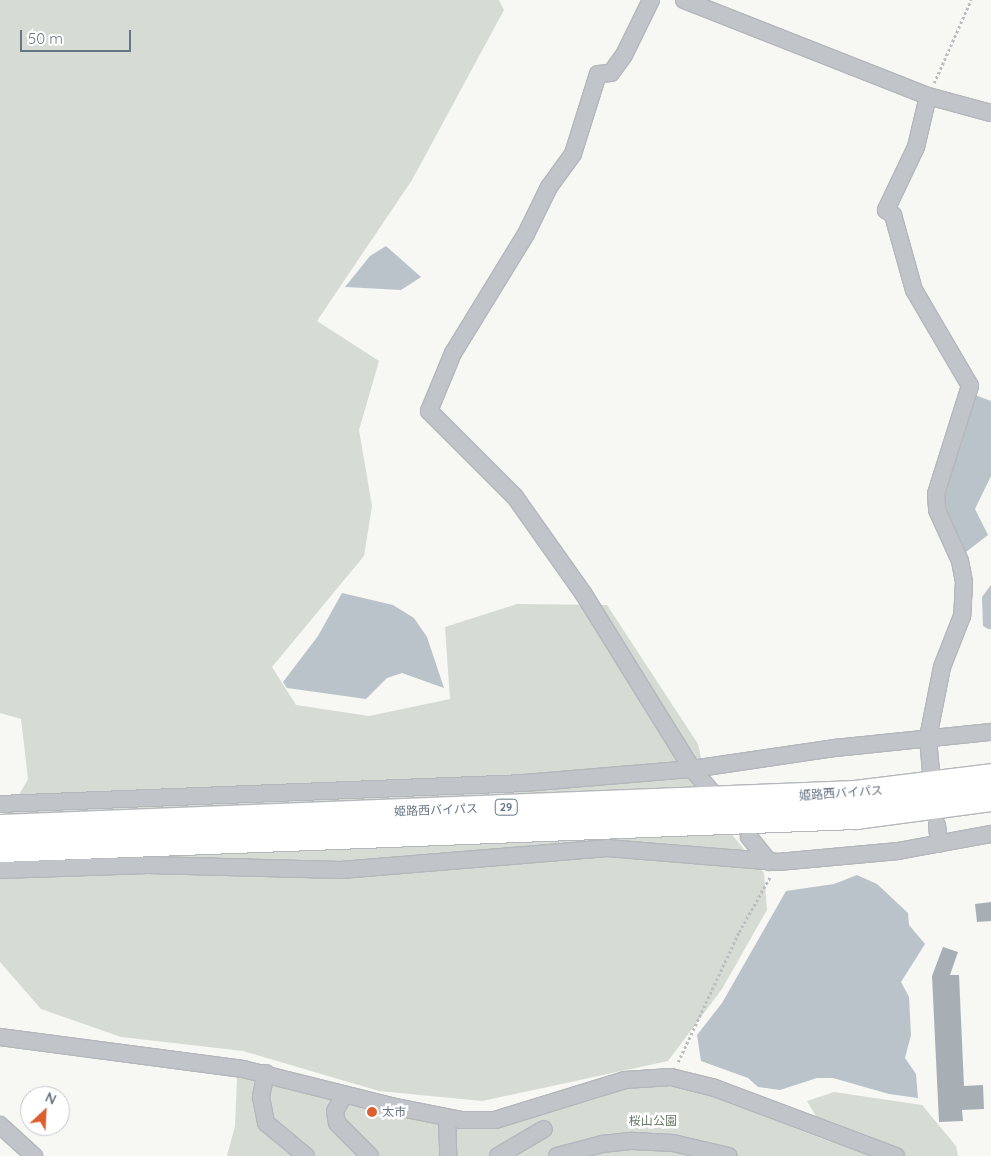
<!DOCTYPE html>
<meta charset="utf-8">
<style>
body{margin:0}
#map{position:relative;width:991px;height:1156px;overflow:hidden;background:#f7f7f4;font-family:Quicksand,"Noto Sans JP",sans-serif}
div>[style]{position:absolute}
.green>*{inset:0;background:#d6dcd4}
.water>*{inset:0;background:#bac3c9}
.building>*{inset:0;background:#a7afb5}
.path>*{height:2.5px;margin-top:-1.25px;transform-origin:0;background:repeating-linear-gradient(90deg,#bbbdc0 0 2.5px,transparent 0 5px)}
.roads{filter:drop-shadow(1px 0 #b4b7bb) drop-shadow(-1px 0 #b4b7bb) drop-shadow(0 1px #b4b7bb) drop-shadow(0 -1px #b4b7bb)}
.minor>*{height:16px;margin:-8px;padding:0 8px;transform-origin:8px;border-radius:8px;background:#c1c4c8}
.highway>*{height:25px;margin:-12.5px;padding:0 12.5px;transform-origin:12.5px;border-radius:12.5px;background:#fff}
.dots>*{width:14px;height:14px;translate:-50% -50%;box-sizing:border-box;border:2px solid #fff;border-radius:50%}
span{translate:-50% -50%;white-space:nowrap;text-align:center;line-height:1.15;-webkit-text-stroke:5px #fff;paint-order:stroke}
.shield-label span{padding:1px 4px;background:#fff;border:1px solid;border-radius:4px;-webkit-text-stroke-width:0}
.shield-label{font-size:11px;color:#677684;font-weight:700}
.street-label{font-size:12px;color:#677684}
.poi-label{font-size:12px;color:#677684}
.left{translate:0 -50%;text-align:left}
.park-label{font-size:12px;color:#667762}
.north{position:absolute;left:20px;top:1086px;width:50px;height:50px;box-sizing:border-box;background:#fff;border:1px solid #c2c8ce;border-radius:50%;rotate:25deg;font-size:14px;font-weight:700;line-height:20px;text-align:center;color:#677684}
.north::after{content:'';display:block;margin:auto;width:18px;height:22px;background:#dd5e2f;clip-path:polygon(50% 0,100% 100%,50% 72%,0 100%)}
.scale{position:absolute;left:20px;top:30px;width:111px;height:22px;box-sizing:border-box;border:2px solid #677684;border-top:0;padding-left:6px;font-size:15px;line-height:18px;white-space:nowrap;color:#677684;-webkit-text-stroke:4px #fff;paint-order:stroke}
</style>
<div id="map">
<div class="green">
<div style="clip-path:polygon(0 0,499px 0,504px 10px,412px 180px,317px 321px,379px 361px,359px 430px,372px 506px,364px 556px,272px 667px,296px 705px,369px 716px,450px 699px,445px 627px,517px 604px,607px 605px,698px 744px,713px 812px,764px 873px,767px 910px,722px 989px,668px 1061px,482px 1101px,379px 1091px,243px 1051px,121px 1037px,41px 1009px,0 962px,0 828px,28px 779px,21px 719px,0 713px)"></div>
<div style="clip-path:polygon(237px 1077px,453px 1128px,497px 1128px,602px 1097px,627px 1085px,689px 1087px,831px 1142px,807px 1101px,834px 1092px,922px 1105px,956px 1146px,958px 1156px,227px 1156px,235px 1126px)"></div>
</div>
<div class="water">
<div style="clip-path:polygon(386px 246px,421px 277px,401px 290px,345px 287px,370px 256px)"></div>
<div style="clip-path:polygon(975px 395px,991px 401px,991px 476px,975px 509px,988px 535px,966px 552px,958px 543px,942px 509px,951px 455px)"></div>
<div style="clip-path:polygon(991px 585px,991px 629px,988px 629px,983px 626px,982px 597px)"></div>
<div style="clip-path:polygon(342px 593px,393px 605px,414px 618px,427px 637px,444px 688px,402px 673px,387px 678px,366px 699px,287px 688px,283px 682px,318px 636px)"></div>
<div style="clip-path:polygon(857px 875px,877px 884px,908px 913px,909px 925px,925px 944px,901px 982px,909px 997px,911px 1035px,905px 1058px,916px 1074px,918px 1098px,889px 1094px,833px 1078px,817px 1078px,780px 1090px,758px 1087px,748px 1078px,701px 1061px,697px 1035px,722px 1003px,786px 891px,834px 884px)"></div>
</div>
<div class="building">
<div style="clip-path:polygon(991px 902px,991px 921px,977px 922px,975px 904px)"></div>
<div style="clip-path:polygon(943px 947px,958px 952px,950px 975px,959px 975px,964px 1086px,983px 1085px,984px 1109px,962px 1110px,963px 1121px,939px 1122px,932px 976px)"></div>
</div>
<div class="path">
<div style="left:934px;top:83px;width:91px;rotate:-66deg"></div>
<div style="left:678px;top:1062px;width:144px;rotate:-64.9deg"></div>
<div style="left:739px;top:932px;width:63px;rotate:-60.6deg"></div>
</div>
<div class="roads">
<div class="minor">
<div style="left:651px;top:0;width:61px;rotate:116.1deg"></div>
<div style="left:624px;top:55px;width:22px;rotate:126deg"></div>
<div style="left:611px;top:73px;width:13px;rotate:176deg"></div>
<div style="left:598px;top:74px;width:84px;rotate:107.4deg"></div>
<div style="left:573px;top:154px;width:41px;rotate:126deg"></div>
<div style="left:549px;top:187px;width:52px;rotate:116.1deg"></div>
<div style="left:526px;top:234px;width:140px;rotate:121.5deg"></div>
<div style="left:453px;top:353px;width:63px;rotate:112.5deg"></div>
<div style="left:429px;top:411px;width:122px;rotate:45deg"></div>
<div style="left:515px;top:497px;width:118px;rotate:54.7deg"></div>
<div style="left:583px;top:593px;width:207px;rotate:58.2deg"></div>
<div style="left:692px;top:769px;width:28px;rotate:49deg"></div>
<div style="left:684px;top:0;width:262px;rotate:21.5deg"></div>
<div style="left:928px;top:96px;width:65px;rotate:15.1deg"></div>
<div style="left:928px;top:96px;width:52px;rotate:103.2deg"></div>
<div style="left:916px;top:147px;width:70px;rotate:115.5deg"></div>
<div style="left:886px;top:210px;width:9px;rotate:36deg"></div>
<div style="left:893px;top:215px;width:78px;rotate:74.4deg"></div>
<div style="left:914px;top:290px;width:111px;rotate:59.7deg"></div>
<div style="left:970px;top:386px;width:113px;rotate:107.5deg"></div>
<div style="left:936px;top:494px;width:16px;rotate:86deg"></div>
<div style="left:937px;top:510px;width:56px;rotate:65.7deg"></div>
<div style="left:960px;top:561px;width:21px;rotate:79deg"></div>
<div style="left:964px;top:582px;width:34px;rotate:93deg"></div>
<div style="left:962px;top:616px;width:55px;rotate:111.4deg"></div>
<div style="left:942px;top:667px;width:72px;rotate:101.2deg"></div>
<div style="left:928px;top:738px;width:32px;rotate:85deg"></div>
<div style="left:0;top:804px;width:524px;rotate:-2.29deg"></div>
<div style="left:524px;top:783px;width:169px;rotate:-4.8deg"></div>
<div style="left:692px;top:769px;width:145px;rotate:-8.4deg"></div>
<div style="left:835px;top:748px;width:157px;rotate:-5.9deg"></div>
<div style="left:937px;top:825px;width:19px;rotate:84deg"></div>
<div style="left:749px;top:837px;width:32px;rotate:51deg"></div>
<div style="left:0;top:870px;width:148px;rotate:-1.9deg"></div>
<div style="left:148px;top:865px;width:193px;rotate:1.5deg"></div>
<div style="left:341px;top:870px;width:267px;rotate:-4.7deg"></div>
<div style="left:607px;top:848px;width:172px;rotate:4.7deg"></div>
<div style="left:778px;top:862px;width:121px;rotate:-5.2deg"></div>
<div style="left:898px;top:851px;width:95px;rotate:-10.4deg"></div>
<div style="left:0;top:1037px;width:245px;rotate:7.5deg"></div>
<div style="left:243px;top:1069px;width:153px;rotate:14deg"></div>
<div style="left:391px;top:1106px;width:71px;rotate:11.3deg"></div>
<div style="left:461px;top:1120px;width:34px"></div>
<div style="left:495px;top:1120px;width:136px;rotate:-17.1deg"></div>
<div style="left:625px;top:1080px;width:46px;rotate:-3.7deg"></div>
<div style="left:671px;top:1077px;width:45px;rotate:14deg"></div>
<div style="left:715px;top:1088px;width:193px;rotate:20.6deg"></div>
<div style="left:266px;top:1073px;width:25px;rotate:102deg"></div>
<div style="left:261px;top:1097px;width:26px;rotate:79deg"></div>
<div style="left:266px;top:1123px;width:52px;rotate:39.5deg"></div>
<div style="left:344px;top:1095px;width:18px;rotate:119deg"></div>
<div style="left:335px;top:1111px;width:12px;rotate:81deg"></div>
<div style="left:337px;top:1123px;width:47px;rotate:45deg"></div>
<div style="left:447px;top:1118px;width:38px;rotate:88deg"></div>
<div style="left:0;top:1125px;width:46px;rotate:42.4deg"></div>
<div style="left:498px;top:1156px;width:53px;rotate:-30.4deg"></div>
<div style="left:557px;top:1156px;width:47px;rotate:-14.9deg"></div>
<div style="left:602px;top:1144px;width:31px;rotate:-6deg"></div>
<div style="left:633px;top:1141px;width:40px;rotate:2.9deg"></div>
<div style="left:673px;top:1143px;width:57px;rotate:13.1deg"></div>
</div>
<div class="highway">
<div style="left:0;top:827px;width:856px;rotate:-2.28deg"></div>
<div style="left:855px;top:793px;width:137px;rotate:-7.1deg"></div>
<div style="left:0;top:849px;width:857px;rotate:-2.21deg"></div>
<div style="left:856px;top:816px;width:136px;rotate:-7.6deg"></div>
</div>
</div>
<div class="dots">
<div style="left:372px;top:1112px;background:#dd5e2f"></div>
</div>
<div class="shield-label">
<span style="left:506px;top:807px">29</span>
</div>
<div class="street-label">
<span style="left:841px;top:793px;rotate:-4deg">姫路西バイパス</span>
<span style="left:436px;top:810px;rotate:-2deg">姫路西バイパス</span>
</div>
<div class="poi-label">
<span class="left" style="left:382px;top:1112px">太市</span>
</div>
<div class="park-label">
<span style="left:653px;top:1121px">桜山公園</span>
</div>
<div class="north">N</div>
<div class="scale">50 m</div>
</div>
